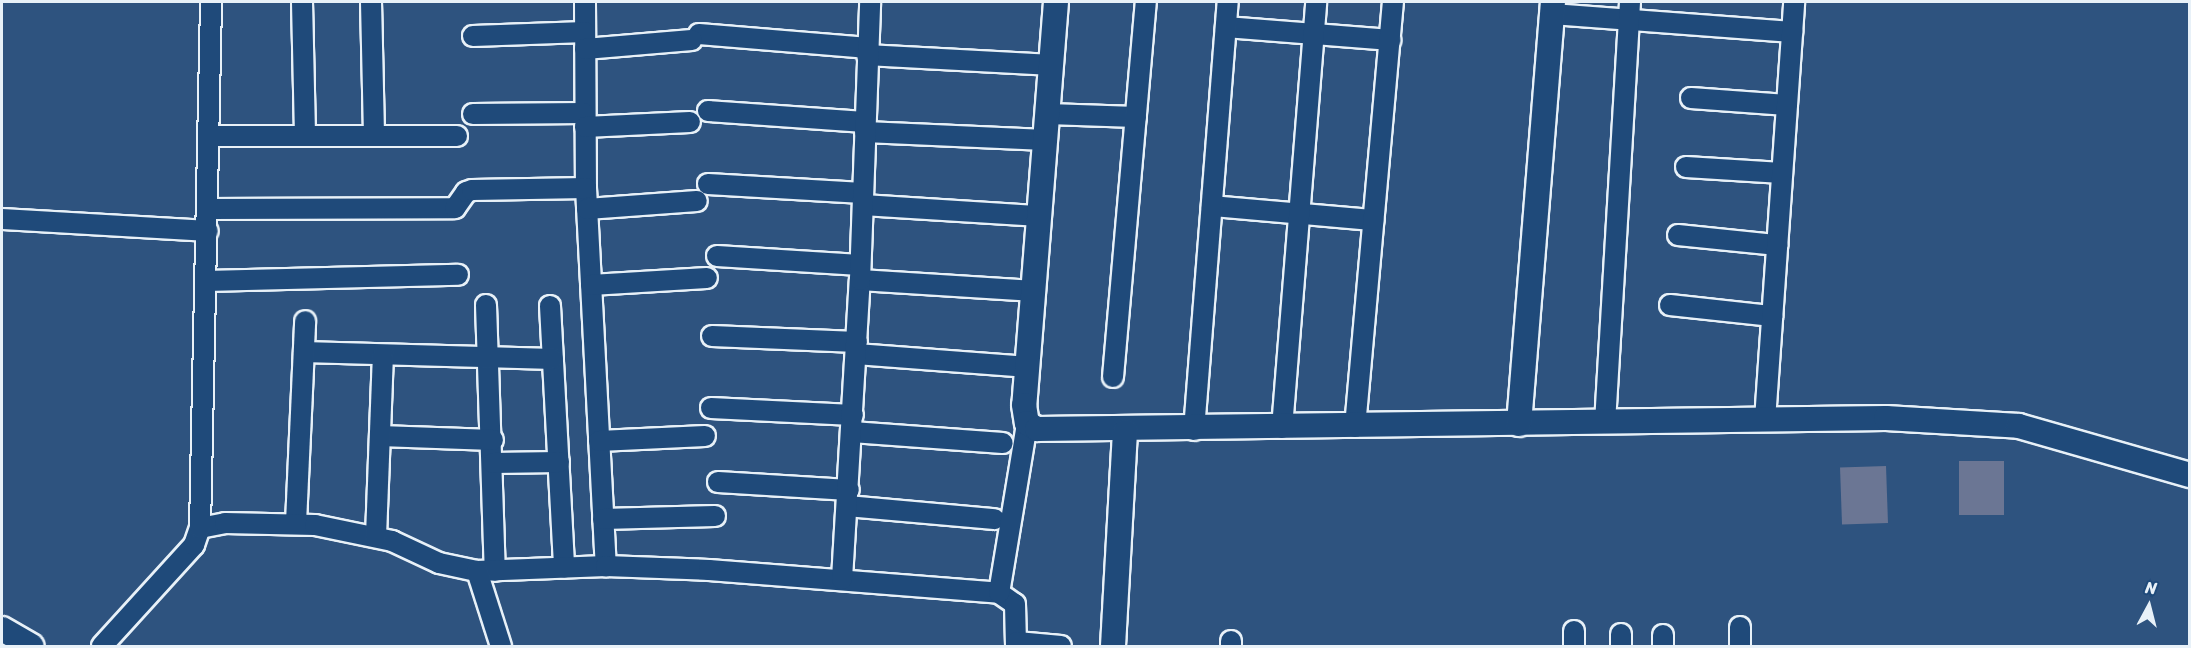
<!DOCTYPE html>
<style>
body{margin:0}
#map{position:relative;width:2191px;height:648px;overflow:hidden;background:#2e537f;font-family:Sriracha,sans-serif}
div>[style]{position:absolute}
.building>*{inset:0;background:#6b7694;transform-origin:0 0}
.roads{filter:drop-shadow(2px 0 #e8f1f8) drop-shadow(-2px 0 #e8f1f8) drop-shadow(0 2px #e8f1f8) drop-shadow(0 -2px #e8f1f8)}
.minor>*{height:20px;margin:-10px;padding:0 10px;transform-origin:10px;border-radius:10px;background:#1f4a7a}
.tertiary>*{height:24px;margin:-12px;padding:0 12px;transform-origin:12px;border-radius:12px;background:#1f4a7a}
span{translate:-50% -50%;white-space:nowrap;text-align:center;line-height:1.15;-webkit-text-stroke:6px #1f4a7a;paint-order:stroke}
.frame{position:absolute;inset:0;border:3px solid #e8f1f8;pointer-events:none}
.north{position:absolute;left:2119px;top:576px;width:60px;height:60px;-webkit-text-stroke:4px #1f4a7a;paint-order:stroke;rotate:7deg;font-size:16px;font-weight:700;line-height:24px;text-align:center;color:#e8f1f8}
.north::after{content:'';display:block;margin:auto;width:21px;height:27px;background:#e8f1f8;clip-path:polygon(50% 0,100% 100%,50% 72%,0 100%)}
</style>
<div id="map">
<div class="building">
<div style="left:1959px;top:461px;width:45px;height:54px"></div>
<div style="left:1886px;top:466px;width:57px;height:46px;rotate:88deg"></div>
</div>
<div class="roads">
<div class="minor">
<div style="left:302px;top:2px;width:134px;rotate:88.7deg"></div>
<div style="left:371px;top:2px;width:134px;rotate:88.7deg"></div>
<div style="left:585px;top:2px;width:186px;rotate:89.7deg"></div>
<div style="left:586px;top:188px;width:379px;rotate:87deg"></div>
<div style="left:1552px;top:14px;width:241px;rotate:4.3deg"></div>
<div style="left:1226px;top:27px;width:165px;rotate:4.5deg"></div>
<div style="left:699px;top:34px;width:170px;rotate:4.7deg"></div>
<div style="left:473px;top:36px;width:112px;rotate:-2deg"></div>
<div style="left:585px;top:49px;width:107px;rotate:-4.8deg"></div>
<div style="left:867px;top:55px;width:185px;rotate:3.1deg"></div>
<div style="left:1691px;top:98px;width:96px;rotate:4.2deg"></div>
<div style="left:708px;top:111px;width:157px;rotate:4deg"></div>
<div style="left:473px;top:114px;width:111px;rotate:-0.5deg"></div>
<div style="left:1048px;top:114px;width:88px;rotate:2deg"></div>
<div style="left:585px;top:127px;width:105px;rotate:-2.7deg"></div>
<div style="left:865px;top:132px;width:181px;rotate:2.5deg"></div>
<div style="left:211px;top:136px;width:246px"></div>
<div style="left:1686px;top:167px;width:96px;rotate:3.6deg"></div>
<div style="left:708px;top:184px;width:155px;rotate:3.3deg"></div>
<div style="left:863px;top:205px;width:177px;rotate:3.6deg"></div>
<div style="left:1212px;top:206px;width:162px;rotate:5deg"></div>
<div style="left:209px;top:209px;width:246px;rotate:-0.2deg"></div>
<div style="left:455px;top:208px;width:19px;rotate:-55deg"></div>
<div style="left:466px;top:192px;width:6px;rotate:-18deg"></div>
<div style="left:472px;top:190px;width:114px;rotate:-1deg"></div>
<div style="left:587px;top:209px;width:110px;rotate:-4.2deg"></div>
<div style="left:2px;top:219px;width:206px;rotate:3.3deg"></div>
<div style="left:1678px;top:235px;width:100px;rotate:5.8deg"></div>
<div style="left:717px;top:256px;width:143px;rotate:3.6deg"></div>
<div style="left:860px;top:280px;width:175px;rotate:3.6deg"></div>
<div style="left:206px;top:281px;width:252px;rotate:-1.4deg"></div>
<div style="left:591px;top:285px;width:116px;rotate:-3.5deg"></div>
<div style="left:486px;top:305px;width:266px;rotate:88.1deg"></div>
<div style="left:1670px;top:305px;width:103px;rotate:6.2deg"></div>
<div style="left:550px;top:306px;width:262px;rotate:86.9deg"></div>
<div style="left:712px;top:336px;width:145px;rotate:2.4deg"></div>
<div style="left:304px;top:352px;width:249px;rotate:1.6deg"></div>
<div style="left:856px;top:354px;width:173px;rotate:4.3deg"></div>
<div style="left:1113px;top:377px;width:376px;rotate:-85deg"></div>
<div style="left:711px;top:408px;width:142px;rotate:2.8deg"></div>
<div style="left:1765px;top:420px;width:419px;rotate:-86deg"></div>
<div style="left:1605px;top:423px;width:422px;rotate:-86.6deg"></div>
<div style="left:1355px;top:427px;width:427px;rotate:-84.9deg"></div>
<div style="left:1282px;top:428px;width:427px;rotate:-85.4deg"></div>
<div style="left:1194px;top:430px;width:429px;rotate:-85.5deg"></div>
<div style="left:852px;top:432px;width:151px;rotate:4.2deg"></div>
<div style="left:380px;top:436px;width:113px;rotate:2deg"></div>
<div style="left:599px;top:441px;width:106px;rotate:-2.7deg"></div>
<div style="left:493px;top:463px;width:66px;rotate:-0.9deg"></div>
<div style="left:718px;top:482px;width:131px;rotate:3.5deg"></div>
<div style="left:847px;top:506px;width:148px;rotate:5.1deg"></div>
<div style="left:603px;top:519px;width:112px;rotate:-1.5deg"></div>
<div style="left:296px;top:523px;width:202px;rotate:-87.4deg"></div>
<div style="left:200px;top:528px;width:25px;rotate:-11deg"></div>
<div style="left:225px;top:523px;width:90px;rotate:1.3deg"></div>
<div style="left:315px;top:525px;width:79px;rotate:11.7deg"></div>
<div style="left:392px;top:541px;width:52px;rotate:25.1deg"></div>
<div style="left:439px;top:563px;width:39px;rotate:12deg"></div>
<div style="left:477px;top:571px;width:129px;rotate:-2.2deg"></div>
<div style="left:606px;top:566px;width:103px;rotate:2.2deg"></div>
<div style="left:709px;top:570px;width:291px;rotate:4.5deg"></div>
<div style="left:999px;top:593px;width:19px;rotate:35deg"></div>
<div style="left:1015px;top:604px;width:42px;rotate:88.6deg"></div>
<div style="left:376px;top:536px;width:181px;rotate:-87.8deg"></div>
<div style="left:477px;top:571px;width:79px;rotate:72.3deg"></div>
<div style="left:842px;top:579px;width:300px;rotate:-86.6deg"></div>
<div style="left:860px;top:280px;width:278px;rotate:-87.9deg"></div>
<div style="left:999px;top:593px;width:172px;rotate:-80.6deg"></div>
<div style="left:1740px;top:627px;width:19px;rotate:90deg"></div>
<div style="left:1574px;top:631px;width:15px;rotate:90deg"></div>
<div style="left:1621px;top:634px;width:12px;rotate:90deg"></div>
<div style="left:1231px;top:641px;width:5px;rotate:90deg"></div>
<div style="left:1017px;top:642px;width:44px;rotate:5.2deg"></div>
<div style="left:102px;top:646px;width:137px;rotate:-47.7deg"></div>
<div style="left:194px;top:545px;width:18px;rotate:-71deg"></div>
<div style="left:200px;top:528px;width:526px;rotate:-88.8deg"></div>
<div style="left:1663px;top:646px;width:11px;rotate:-90deg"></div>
</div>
<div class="tertiary">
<div style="left:1056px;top:2px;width:404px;rotate:94.5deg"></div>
<div style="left:1024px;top:405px;width:18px;rotate:81deg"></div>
<div style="left:1027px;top:423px;width:12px;rotate:31deg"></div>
<div style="left:1037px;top:429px;width:849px;rotate:-0.74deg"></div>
<div style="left:1886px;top:418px;width:133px;rotate:3.4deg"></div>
<div style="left:2019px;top:426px;width:178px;rotate:16deg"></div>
<div style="left:1519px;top:424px;width:423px;rotate:-85.4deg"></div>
<div style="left:2px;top:629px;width:34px;rotate:30deg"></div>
<div style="left:1113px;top:646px;width:215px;rotate:-86.8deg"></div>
</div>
</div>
<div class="frame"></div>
<div class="north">N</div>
</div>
